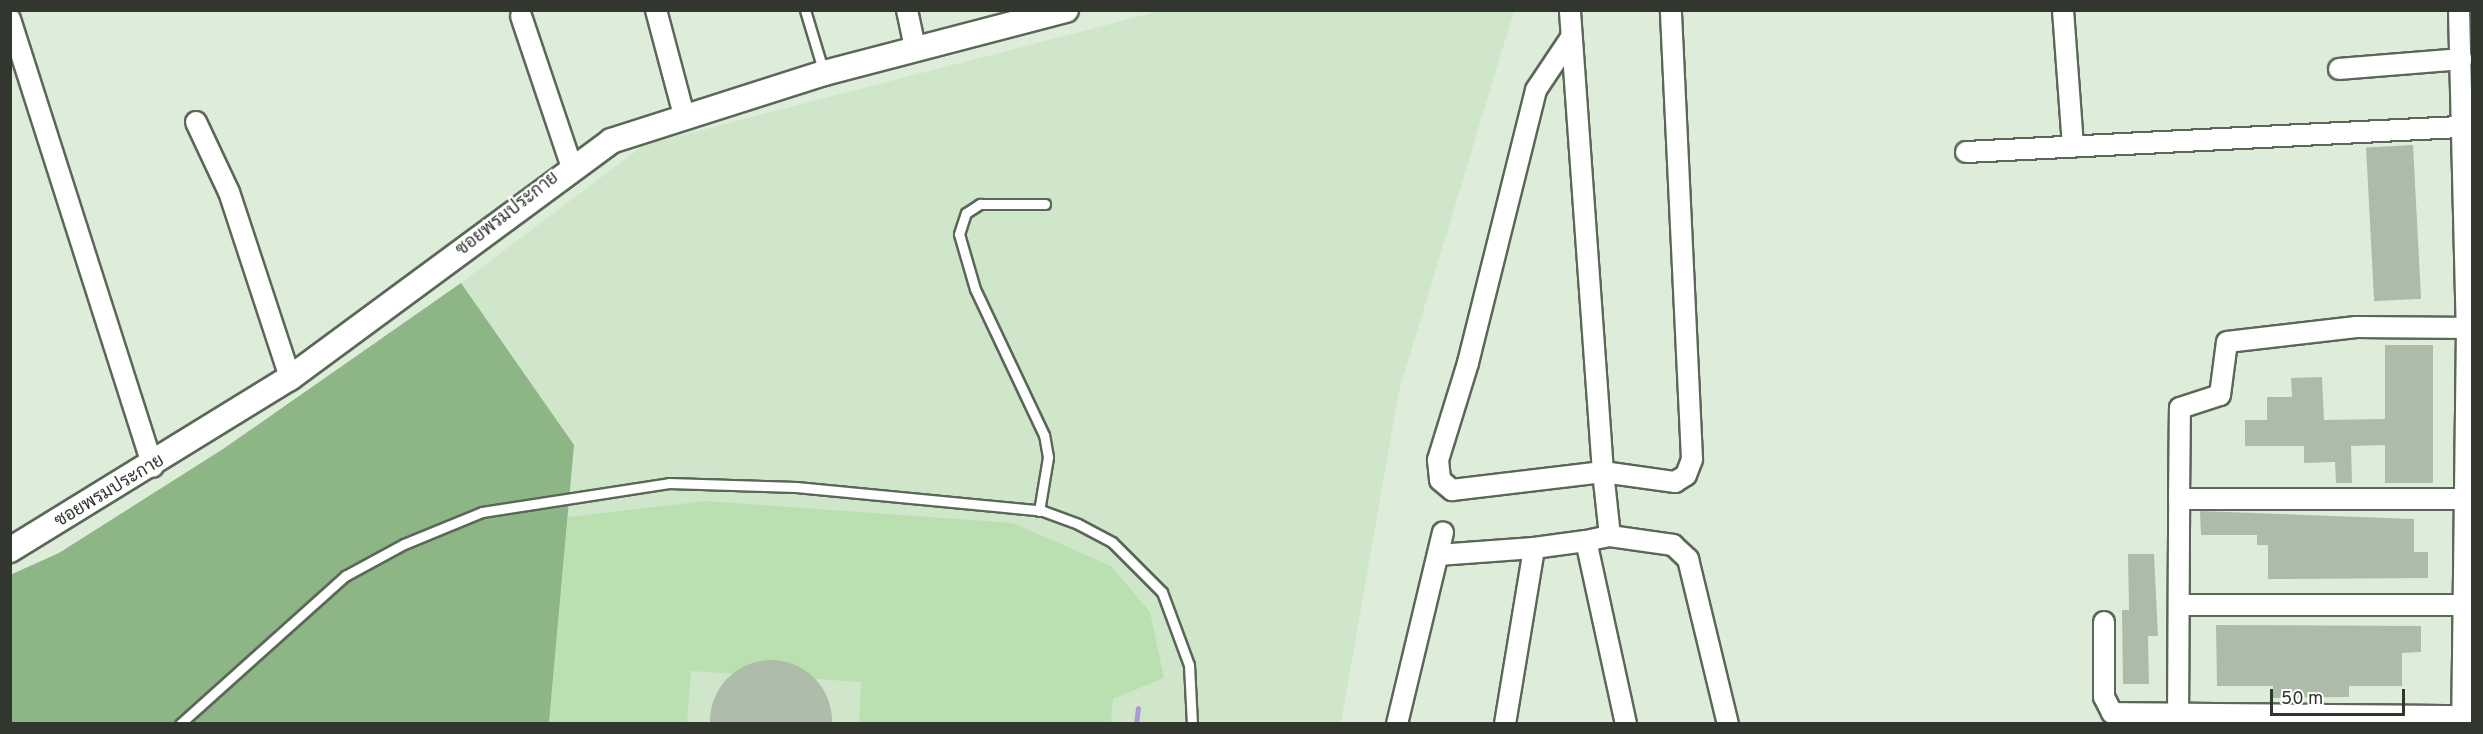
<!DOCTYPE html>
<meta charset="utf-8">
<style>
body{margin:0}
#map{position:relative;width:2483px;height:734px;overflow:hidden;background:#ddedd9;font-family:Overpass,Sarabun,sans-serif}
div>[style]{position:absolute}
.built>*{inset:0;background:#d0e6cb}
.green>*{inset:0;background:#bae0b1}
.forest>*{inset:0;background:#8eb586}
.stream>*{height:5px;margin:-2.5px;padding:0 2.5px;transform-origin:2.5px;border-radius:2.5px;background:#aa9cd2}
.runway>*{height:122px;margin:-61px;padding:0 61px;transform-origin:61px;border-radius:61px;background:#aebcaa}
.building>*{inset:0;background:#acbca8;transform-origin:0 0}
.roads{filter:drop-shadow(2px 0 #5a6857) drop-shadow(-2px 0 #5a6857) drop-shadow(0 2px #5a6857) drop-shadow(0 -2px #5a6857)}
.service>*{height:9px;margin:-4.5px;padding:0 4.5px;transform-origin:4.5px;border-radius:4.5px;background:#fff}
.minor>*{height:20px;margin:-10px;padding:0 10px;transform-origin:10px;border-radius:10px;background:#fff}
.tertiary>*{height:24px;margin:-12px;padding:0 12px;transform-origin:12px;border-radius:12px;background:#fff}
span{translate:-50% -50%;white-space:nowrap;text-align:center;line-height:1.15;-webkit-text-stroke:4.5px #fff;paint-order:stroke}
.street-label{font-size:18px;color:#31372f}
.frame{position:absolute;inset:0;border:12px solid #31372f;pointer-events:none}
.scale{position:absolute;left:2270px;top:689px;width:135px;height:27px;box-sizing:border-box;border:3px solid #31372f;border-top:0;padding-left:8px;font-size:18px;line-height:21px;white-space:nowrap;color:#31372f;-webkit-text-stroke:4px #fff;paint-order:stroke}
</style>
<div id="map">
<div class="built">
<div style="clip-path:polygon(1160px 11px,1514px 11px,1399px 391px,1341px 723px,11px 723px,10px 575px,59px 553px,224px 449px,461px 283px,644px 145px)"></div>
</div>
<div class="green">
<div style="clip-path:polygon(706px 501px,1013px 523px,1111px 566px,1150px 612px,1164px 678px,1113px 699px,1111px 723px,859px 724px,861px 682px,691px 671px,687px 723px,549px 724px,568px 517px)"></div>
</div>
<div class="forest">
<div style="clip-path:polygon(461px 283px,574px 445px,549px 723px,11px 723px,10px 575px,59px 553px,223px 449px)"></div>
</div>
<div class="stream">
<div style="left:1136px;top:724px;width:16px;rotate:-83deg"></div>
</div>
<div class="runway">
<div style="left:771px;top:724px;width:3px;rotate:-90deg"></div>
</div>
<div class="building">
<div style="left:2413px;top:145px;width:154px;height:47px;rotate:87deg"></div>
<div style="clip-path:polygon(2385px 345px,2433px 345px,2433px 483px,2385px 483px,2385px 445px,2351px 446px,2352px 483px,2336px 483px,2335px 462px,2304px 463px,2304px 446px,2245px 446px,2245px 420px,2267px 420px,2267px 397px,2292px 397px,2291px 378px,2322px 377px,2324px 420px,2385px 419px)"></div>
<div style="clip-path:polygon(2200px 511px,2414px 519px,2414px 552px,2428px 552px,2428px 578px,2268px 579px,2268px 545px,2257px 545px,2257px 535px,2201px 535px)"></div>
<div style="clip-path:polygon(2128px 554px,2154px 554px,2158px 636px,2148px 636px,2149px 684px,2123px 684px,2122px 610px,2129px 610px)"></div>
<div style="clip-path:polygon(2216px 625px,2421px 626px,2421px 652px,2402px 653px,2402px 686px,2349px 686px,2349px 697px,2273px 698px,2273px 686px,2217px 686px)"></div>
</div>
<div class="roads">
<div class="service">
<div style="left:805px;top:10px;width:66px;rotate:73.2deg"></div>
<div style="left:1039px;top:511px;width:55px;rotate:-80.5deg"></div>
<div style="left:1048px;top:457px;width:22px;rotate:-100deg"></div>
<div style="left:1044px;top:435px;width:161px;rotate:-115.3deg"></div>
<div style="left:975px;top:289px;width:57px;rotate:-106.2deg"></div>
<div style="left:959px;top:234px;width:22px;rotate:-72deg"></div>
<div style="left:966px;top:213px;width:17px;rotate:-33deg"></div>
<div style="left:980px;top:204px;width:65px"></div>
<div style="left:180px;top:724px;width:222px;rotate:-41.9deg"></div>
<div style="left:345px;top:576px;width:67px;rotate:-28.5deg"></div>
<div style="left:404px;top:544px;width:84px;rotate:-22.3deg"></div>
<div style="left:482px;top:512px;width:189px;rotate:-8.8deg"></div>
<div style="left:669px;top:483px;width:127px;rotate:1.8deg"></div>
<div style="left:796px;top:487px;width:248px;rotate:5.5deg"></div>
<div style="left:1043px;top:511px;width:37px;rotate:20deg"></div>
<div style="left:1078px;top:524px;width:38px;rotate:28deg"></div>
<div style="left:1112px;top:542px;width:71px;rotate:45deg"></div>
<div style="left:1162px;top:592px;width:78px;rotate:69.7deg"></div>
<div style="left:1189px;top:665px;width:59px;rotate:87.1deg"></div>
</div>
<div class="minor">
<div style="left:656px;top:10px;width:109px;rotate:75.1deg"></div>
<div style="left:907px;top:10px;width:40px;rotate:78deg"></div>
<div style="left:2063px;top:10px;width:137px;rotate:85.8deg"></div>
<div style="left:2459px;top:10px;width:318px;rotate:88.6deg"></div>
<div style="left:2467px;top:328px;width:396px;rotate:90.7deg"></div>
<div style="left:521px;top:16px;width:157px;rotate:71.4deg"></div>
<div style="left:10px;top:19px;width:470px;rotate:72.3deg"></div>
<div style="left:1570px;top:39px;width:61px;rotate:123.7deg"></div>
<div style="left:1536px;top:90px;width:281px;rotate:104deg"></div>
<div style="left:1468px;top:363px;width:102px;rotate:107.2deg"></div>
<div style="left:1438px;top:460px;width:20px;rotate:84deg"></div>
<div style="left:1440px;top:480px;width:16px;rotate:40deg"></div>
<div style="left:1452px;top:490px;width:152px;rotate:-6.8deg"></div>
<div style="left:1603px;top:472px;width:463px;rotate:-94.1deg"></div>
<div style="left:2339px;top:69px;width:123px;rotate:-4.6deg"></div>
<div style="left:196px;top:122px;width:77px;rotate:64.8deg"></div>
<div style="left:229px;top:192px;width:196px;rotate:71.8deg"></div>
<div style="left:1966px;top:152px;width:500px;rotate:-2.9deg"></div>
<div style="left:2179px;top:499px;width:91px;rotate:-89.4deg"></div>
<div style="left:2180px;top:408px;width:42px;rotate:-18deg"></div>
<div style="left:2220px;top:395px;width:53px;rotate:-82.5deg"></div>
<div style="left:2227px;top:342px;width:130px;rotate:-6.6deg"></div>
<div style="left:2356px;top:327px;width:116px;rotate:0.5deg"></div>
<div style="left:1610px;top:536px;width:64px;rotate:-96.2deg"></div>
<div style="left:1603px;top:472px;width:73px;rotate:7.9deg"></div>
<div style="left:1675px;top:482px;width:13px;rotate:-32deg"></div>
<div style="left:1686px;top:475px;width:17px;rotate:-69deg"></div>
<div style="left:1692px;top:459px;width:449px;rotate:-92.7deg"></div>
<div style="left:1438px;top:555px;width:96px;rotate:-4.2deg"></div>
<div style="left:2179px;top:605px;width:285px"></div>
<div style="left:2104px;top:622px;width:75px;rotate:90deg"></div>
<div style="left:2104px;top:697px;width:18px;rotate:63deg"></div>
<div style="left:2112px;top:713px;width:351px;rotate:0.5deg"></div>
<div style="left:1397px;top:724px;width:197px;rotate:-76.5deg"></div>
<div style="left:1505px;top:724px;width:178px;rotate:-80.6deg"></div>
<div style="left:1534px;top:548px;width:52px;rotate:-7.7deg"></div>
<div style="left:1626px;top:724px;width:187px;rotate:-102.3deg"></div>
<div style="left:1586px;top:541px;width:25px;rotate:-12deg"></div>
<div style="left:1610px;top:536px;width:64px;rotate:8.1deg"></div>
<div style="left:1673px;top:545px;width:21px;rotate:43deg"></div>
<div style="left:1688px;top:559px;width:170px;rotate:76.4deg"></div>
<div style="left:2178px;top:724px;width:225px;rotate:-89.7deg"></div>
<div style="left:2179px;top:499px;width:286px"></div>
</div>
<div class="tertiary">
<div style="left:10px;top:550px;width:329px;rotate:-31.6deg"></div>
<div style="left:290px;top:378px;width:399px;rotate:-36.4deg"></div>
<div style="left:611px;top:141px;width:224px;rotate:-17.7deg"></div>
<div style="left:824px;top:73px;width:250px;rotate:-14.6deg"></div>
</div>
</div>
<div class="street-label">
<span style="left:508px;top:215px;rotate:-38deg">ซอยพรมประกาย</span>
<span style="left:110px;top:492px;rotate:-31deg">ซอยพรมประกาย</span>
</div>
<div class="frame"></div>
<div class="scale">50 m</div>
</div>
